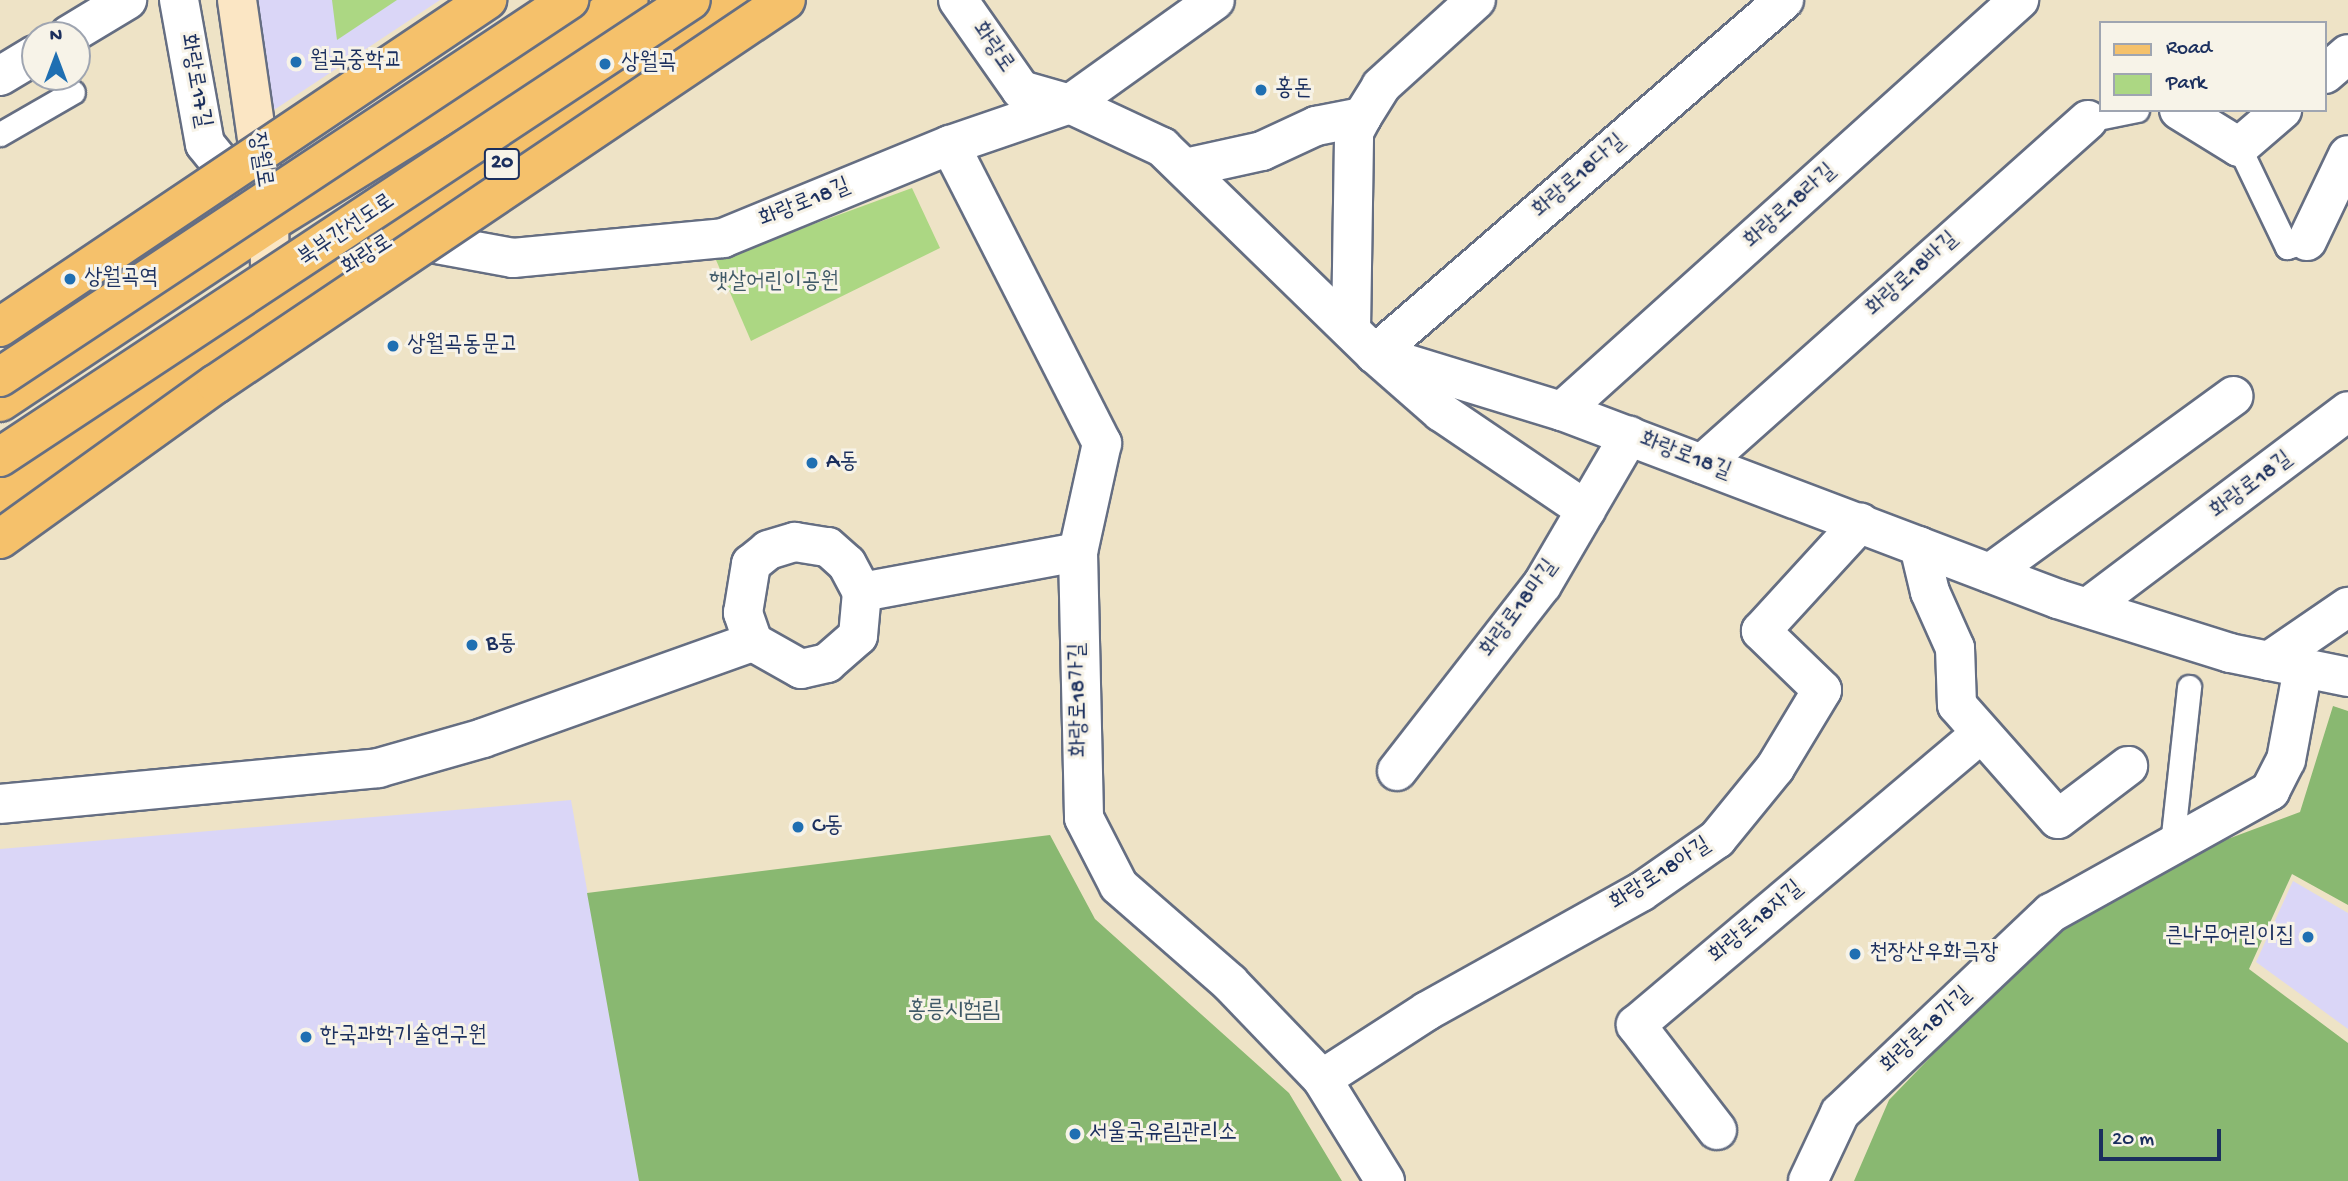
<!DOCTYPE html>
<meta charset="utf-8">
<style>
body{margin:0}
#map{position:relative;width:2348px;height:1181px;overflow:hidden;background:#eee3c6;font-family:"Gochi Hand","Poor Story",sans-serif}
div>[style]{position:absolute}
.built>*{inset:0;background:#dad6f7}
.green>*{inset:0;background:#acd783}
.forest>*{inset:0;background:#89b871}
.roads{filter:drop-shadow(2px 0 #656e82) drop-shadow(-2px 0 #656e82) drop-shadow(0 2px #656e82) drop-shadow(0 -2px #656e82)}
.lane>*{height:23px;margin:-11.5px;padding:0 11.5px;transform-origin:11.5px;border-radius:11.5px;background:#fff}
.street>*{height:38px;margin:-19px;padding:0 19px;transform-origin:19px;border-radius:19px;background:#fff}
.secondary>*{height:38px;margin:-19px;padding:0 19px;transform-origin:19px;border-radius:19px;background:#fbe6c4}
.primary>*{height:38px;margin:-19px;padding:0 19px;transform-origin:19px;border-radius:19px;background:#f5c16b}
.bridges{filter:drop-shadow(2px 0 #656e82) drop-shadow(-2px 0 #656e82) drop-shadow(0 2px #656e82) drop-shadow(0 -2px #656e82)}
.highway-bridge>*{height:38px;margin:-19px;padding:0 19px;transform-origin:19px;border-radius:19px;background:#f5c16b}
.dots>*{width:19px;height:19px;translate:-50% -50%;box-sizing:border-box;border:4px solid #f7f3e8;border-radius:50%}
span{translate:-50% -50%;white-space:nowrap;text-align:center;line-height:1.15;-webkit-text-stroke:6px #f7f3e8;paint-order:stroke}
.shield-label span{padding:2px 5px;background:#f7f3e8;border:2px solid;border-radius:5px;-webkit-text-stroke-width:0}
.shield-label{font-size:21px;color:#1b2f5e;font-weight:700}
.street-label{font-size:23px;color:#1b2f5e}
.poi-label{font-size:23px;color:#1b2f5e}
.left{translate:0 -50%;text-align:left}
.right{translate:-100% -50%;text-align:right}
.park-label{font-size:23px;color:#3f5967}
.legend{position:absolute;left:2099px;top:21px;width:228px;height:91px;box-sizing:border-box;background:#f7f3e8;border:2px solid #9fa5b1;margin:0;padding:9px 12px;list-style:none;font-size:21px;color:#1b2f5e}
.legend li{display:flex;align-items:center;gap:14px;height:35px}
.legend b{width:35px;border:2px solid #9fa5b1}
.north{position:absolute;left:21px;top:21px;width:70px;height:70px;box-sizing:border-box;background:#f7f3e8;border:2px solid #9fa5b1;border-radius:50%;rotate:0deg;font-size:19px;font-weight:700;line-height:28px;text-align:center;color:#1b2f5e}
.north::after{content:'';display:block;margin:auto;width:24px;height:32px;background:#1f6fb2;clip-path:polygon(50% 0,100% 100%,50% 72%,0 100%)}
.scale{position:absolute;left:2099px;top:1129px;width:122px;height:32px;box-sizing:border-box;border:4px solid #1b2f5e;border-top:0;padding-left:9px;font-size:21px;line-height:24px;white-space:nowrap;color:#1b2f5e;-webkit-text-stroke:5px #f7f3e8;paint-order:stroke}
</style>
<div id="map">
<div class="built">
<div style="clip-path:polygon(237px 0,440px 0,253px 124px)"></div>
<div style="clip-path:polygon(571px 800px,639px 1181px,0 1181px,0 849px)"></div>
<div style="clip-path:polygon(2293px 881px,2348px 913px,2348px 1029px,2256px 962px)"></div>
</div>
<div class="green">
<div style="clip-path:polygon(332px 0,397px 0,337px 40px)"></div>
<div style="clip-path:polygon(912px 188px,940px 248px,751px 341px,716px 260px)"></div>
</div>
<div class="forest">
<div style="clip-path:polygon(2333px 706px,2348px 711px,2348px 905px,2292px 874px,2249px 969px,2348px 1043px,2348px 1181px,1854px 1181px,1889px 1100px,2059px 924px,2201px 849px,2300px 812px)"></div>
<div style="clip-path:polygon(1050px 835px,1095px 919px,1289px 1093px,1342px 1181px,639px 1181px,587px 893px)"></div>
</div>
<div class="roads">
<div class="lane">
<div style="left:2088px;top:120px;width:50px;rotate:-11.5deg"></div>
<div style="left:0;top:134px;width:84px;rotate:-29.9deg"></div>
<div style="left:2239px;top:147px;width:111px;rotate:64.4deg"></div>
<div style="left:2287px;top:247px;width:21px;rotate:-17deg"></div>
<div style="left:2172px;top:844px;width:158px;rotate:-83.8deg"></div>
</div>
<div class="street">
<div style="left:179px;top:0;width:146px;rotate:79.8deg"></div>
<div style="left:205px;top:144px;width:102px;rotate:51deg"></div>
<div style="left:958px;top:0;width:110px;rotate:55deg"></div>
<div style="left:1021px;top:90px;width:51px;rotate:15.9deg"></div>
<div style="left:1070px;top:104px;width:102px;rotate:25.1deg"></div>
<div style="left:1162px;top:147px;width:297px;rotate:44.2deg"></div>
<div style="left:1375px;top:354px;width:195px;rotate:17deg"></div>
<div style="left:1562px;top:411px;width:530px;rotate:20.76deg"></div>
<div style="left:2058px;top:599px;width:180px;rotate:17.4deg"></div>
<div style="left:2230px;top:653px;width:120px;rotate:11.5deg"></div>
<div style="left:69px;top:35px;width:68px;rotate:-31.1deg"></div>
<div style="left:2325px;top:74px;width:30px;rotate:-41deg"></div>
<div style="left:0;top:76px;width:41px;rotate:-31deg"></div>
<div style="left:2179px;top:110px;width:70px;rotate:31.7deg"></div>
<div style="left:2239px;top:147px;width:57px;rotate:-40.7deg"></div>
<div style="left:950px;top:145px;width:335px;rotate:63deg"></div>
<div style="left:1102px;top:443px;width:112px;rotate:102.4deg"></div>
<div style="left:1078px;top:552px;width:266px;rotate:88.7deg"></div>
<div style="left:1084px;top:818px;width:76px;rotate:62.8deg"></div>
<div style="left:1119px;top:886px;width:147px;rotate:41.1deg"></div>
<div style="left:1230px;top:983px;width:133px;rotate:46.2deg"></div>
<div style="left:1322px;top:1079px;width:120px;rotate:58.3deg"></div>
<div style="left:1185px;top:168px;width:79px;rotate:-12.4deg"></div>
<div style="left:1262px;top:151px;width:60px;rotate:-24.8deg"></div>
<div style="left:1316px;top:126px;width:47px;rotate:-11.1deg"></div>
<div style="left:1362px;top:117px;width:36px;rotate:-58deg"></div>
<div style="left:1381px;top:86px;width:128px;rotate:-42.2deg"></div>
<div style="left:404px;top:238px;width:111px;rotate:10.4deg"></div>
<div style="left:513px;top:258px;width:211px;rotate:-5.4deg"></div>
<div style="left:723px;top:238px;width:245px;rotate:-22.3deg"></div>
<div style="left:950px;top:145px;width:127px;rotate:-18.9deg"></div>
<div style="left:1070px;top:104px;width:178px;rotate:-35.6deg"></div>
<div style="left:2307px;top:241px;width:95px;rotate:-64.5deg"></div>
<div style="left:1351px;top:330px;width:198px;rotate:-89.1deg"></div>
<div style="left:1354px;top:132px;width:17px;rotate:-62deg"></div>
<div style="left:1562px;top:411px;width:615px;rotate:-41.97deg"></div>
<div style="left:1702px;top:464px;width:517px;rotate:-41.71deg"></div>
<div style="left:1586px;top:510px;width:175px;rotate:-145.9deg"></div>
<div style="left:1441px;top:412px;width:88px;rotate:-138.7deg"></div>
<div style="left:1375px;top:354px;width:541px;rotate:-40.88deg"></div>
<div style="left:1919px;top:546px;width:47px;rotate:76.6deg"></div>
<div style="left:1930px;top:592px;width:61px;rotate:65.9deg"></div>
<div style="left:1955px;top:648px;width:57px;rotate:88deg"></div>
<div style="left:1957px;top:705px;width:152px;rotate:48.5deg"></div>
<div style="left:2058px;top:819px;width:88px;rotate:-37.1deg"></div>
<div style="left:1990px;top:573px;width:301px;rotate:-36deg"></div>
<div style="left:2087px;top:608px;width:327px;rotate:-37deg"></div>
<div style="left:753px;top:642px;width:55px;rotate:29.4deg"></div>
<div style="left:801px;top:669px;width:27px;rotate:-13deg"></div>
<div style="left:827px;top:663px;width:41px;rotate:-41.1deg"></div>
<div style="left:858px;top:636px;width:44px;rotate:-84.8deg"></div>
<div style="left:2269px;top:661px;width:96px;rotate:-34.4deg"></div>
<div style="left:1397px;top:771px;width:236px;rotate:-52.1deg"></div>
<div style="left:1542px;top:585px;width:173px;rotate:-59.7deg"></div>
<div style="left:0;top:804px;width:380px;rotate:-5.4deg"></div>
<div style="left:378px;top:768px;width:109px;rotate:-15.9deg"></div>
<div style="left:483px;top:738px;width:287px;rotate:-19.6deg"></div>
<div style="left:753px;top:642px;width:31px;rotate:-109deg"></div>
<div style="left:743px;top:613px;width:50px;rotate:-80.7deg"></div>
<div style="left:751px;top:564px;width:22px;rotate:-39deg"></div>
<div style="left:768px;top:550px;width:28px;rotate:-17deg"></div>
<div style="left:795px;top:542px;width:33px;rotate:9deg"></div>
<div style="left:828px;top:547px;width:25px;rotate:42deg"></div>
<div style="left:847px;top:564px;width:32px;rotate:62deg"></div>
<div style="left:862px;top:592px;width:220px;rotate:-10.5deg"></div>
<div style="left:1322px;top:1079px;width:125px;rotate:-32.9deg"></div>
<div style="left:1427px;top:1011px;width:245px;rotate:-29.1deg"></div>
<div style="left:1641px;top:892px;width:93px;rotate:-34.9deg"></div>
<div style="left:1717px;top:839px;width:92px;rotate:-50.8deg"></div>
<div style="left:1775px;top:768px;width:91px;rotate:-58.9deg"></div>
<div style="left:1822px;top:690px;width:85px;rotate:-136deg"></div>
<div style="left:1761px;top:631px;width:147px;rotate:-47.5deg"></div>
<div style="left:1717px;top:1130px;width:133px;rotate:-127.6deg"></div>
<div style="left:1636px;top:1025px;width:449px;rotate:-40.2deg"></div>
<div style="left:1808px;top:1181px;width:75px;rotate:-64.8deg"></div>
<div style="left:1840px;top:1113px;width:291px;rotate:-43.5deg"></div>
<div style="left:2051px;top:913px;width:251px;rotate:-29.1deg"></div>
<div style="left:2270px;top:791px;width:35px;rotate:-63deg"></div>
<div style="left:2286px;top:760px;width:94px;rotate:-79.5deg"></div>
</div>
<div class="secondary">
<div style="left:237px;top:0;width:225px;rotate:81.8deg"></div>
<div style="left:269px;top:223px;width:86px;rotate:88.7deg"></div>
</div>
<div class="primary">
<div style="left:0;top:402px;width:323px;rotate:-33.6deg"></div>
<div style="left:269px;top:223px;width:423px;rotate:-31.8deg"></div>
<div style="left:0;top:501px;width:478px;rotate:-33.5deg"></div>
<div style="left:399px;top:237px;width:406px;rotate:-35.7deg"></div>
</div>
</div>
<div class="bridges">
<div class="highway-bridge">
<div style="left:0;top:327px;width:587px;rotate:-33.88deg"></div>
<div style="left:0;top:377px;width:683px;rotate:-33.53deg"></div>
<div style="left:0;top:457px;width:828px;rotate:-33.48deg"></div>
<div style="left:0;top:539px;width:266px;rotate:-35.7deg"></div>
<div style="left:216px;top:384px;width:687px;rotate:-33.97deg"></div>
</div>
</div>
<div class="dots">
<div style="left:296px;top:62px;background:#1f6fb2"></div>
<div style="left:605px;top:64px;background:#1f6fb2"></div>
<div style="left:1261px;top:90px;background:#1f6fb2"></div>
<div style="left:70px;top:279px;background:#1f6fb2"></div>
<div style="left:393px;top:346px;background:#1f6fb2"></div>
<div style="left:812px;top:463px;background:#1f6fb2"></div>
<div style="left:472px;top:645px;background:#1f6fb2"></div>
<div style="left:798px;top:827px;background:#1f6fb2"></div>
<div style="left:2308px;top:937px;background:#1f6fb2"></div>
<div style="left:1855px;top:954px;background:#1f6fb2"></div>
<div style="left:306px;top:1037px;background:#1f6fb2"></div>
<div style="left:1075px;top:1134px;background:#1f6fb2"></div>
</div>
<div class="shield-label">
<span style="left:502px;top:164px">20</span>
</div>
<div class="street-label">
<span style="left:992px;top:48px;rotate:55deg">화랑로</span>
<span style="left:194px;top:81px;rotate:80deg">화랑로17길</span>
<span style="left:259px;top:160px;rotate:81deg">장월로</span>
<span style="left:1580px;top:177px;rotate:-41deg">화랑로18다길</span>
<span style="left:805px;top:204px;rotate:-22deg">화랑로18길</span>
<span style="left:1791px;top:207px;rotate:-42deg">화랑로18라길</span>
<span style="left:347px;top:231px;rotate:-34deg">북부간선도로</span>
<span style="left:368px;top:256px;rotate:-33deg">화랑로</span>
<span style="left:1913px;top:275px;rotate:-42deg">화랑로18바길</span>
<span style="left:1685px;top:457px;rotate:21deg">화랑로18길</span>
<span style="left:2252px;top:486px;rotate:-37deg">화랑로18길</span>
<span style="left:1520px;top:609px;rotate:-54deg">화랑로18마길</span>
<span style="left:1080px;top:700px;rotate:-91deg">화랑로18가길</span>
<span style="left:1661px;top:875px;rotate:-33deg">화랑로18아길</span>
<span style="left:1757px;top:923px;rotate:-40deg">화랑로18자길</span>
<span style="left:1927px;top:1031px;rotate:-43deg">화랑로18가길</span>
</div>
<div class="poi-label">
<span class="left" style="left:310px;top:62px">월곡중학교</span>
<span class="left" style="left:621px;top:64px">상월곡</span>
<span class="left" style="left:1275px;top:90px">홍돈</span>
<span class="left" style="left:84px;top:279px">상월곡역</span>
<span class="left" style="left:407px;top:346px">상월곡동문고</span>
<span class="left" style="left:826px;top:463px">A동</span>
<span class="left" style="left:486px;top:645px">B동</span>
<span class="left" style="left:812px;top:827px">C동</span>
<span class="right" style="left:2294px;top:937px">큰나무어린이집</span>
<span class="left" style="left:1869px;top:954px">천장산우화극장</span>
<span class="left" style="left:320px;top:1037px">한국과학기술연구원</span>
<span class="left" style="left:1089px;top:1134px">서울국유림관리소</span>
</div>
<div class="park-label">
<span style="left:774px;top:283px">햇살어린이공원</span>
<span style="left:954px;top:1012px">홍릉시험림</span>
</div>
<ul class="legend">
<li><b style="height:9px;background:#f5c16b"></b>Road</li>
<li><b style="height:19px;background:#acd783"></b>Park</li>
</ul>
<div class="north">N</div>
<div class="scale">20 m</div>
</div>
